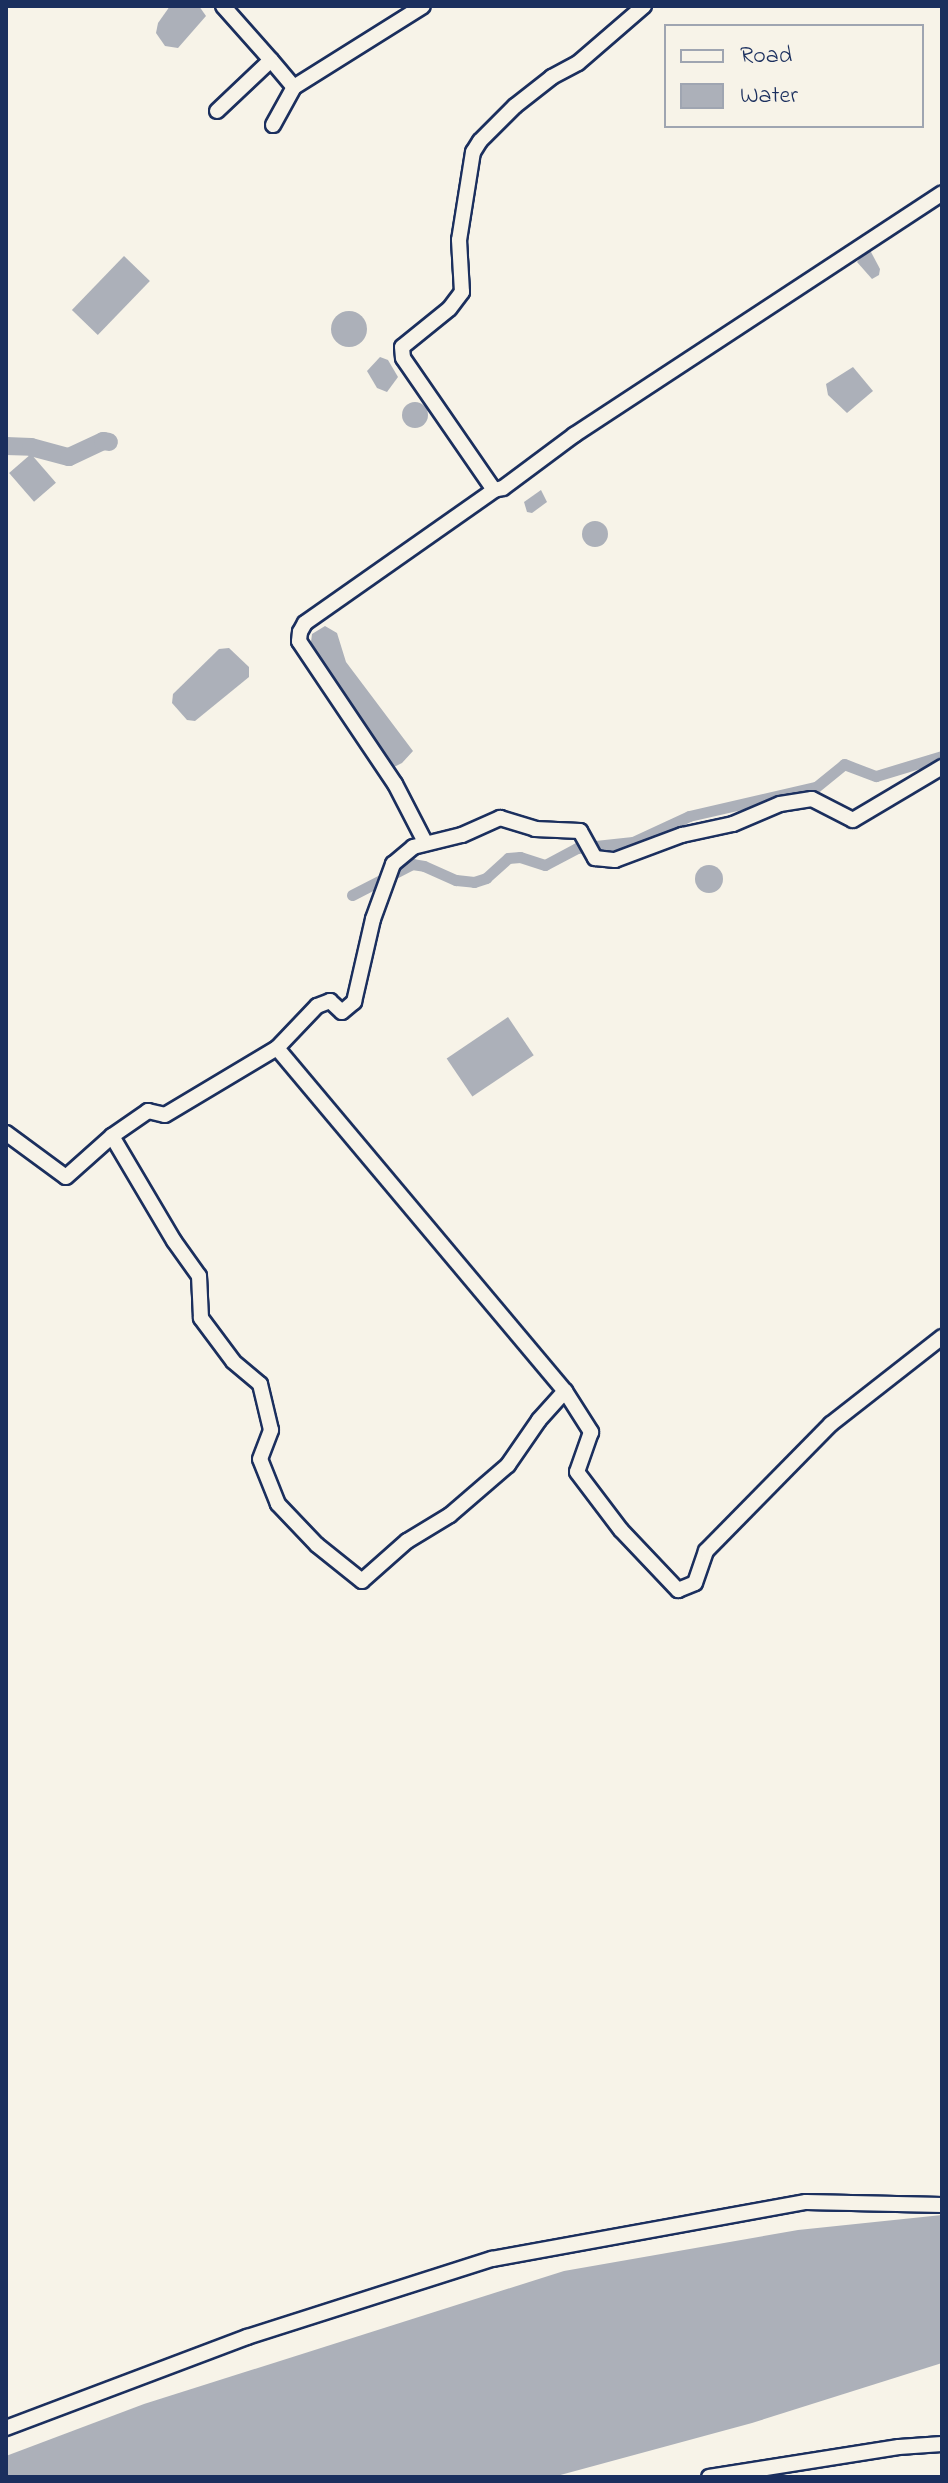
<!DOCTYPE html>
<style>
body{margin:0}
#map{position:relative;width:948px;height:2483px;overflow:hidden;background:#f7f3e8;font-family:"Indie Flower",sans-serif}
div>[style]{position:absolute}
.water>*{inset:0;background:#acb0b9;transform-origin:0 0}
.round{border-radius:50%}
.canal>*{height:11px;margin:-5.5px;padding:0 5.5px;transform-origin:5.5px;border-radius:5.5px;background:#acb0b9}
.river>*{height:18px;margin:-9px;padding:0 9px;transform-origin:9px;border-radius:9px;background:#acb0b9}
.roads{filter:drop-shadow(2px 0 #1b2f5e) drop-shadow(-2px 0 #1b2f5e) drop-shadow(0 2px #1b2f5e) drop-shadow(0 -2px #1b2f5e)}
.minor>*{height:14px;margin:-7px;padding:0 7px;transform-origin:7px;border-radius:7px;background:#f7f3e8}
span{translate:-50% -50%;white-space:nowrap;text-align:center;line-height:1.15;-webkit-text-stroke:7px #f7f3e8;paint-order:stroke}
.frame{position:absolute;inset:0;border:8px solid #1b2f5e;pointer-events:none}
.legend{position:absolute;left:664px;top:24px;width:260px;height:104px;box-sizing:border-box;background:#f7f3e8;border:2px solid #9fa5b1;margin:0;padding:10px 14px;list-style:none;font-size:24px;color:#1b2f5e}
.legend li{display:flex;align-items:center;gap:16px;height:40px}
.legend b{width:40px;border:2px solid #9fa5b1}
</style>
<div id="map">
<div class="water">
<div style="clip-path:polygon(170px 6px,199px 6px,206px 16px,178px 48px,165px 46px,156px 33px,158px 23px)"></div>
<div style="clip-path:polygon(866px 251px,871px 252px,880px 269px,879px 275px,872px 279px,857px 262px)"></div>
<div style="left:124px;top:256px;width:36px;height:75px;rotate:44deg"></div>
<div class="round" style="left:331px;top:311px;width:36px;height:36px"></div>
<div style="clip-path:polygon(380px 357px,388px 360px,398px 377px,387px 392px,377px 388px,367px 371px)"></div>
<div style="clip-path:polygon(853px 367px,873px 391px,847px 413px,828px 395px,826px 384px)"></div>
<div class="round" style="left:402px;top:402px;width:26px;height:26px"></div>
<div style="left:31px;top:454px;width:38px;height:29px;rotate:49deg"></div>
<div style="clip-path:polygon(541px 490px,547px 502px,532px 513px,527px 512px,524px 502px)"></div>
<div class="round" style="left:582px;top:521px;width:26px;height:26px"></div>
<div style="clip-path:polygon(325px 626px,337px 633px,346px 662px,413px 751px,402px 763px,394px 767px,384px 760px,311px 642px,312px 634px)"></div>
<div style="clip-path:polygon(229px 648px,249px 667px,249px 677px,195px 721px,187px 720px,172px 703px,173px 694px,219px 649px)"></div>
<div class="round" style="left:695px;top:865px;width:28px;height:28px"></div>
<div style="left:508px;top:1017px;width:46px;height:74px;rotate:56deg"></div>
<div style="clip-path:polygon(942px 2215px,942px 2363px,752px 2423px,553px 2477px,6px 2477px,6px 2456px,144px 2404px,564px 2271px,798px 2230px)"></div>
</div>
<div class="canal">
<div style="left:352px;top:895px;width:68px;rotate:-27.3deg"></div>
<div style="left:412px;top:864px;width:12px;rotate:9deg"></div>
<div style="left:424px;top:866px;width:35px;rotate:24deg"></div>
<div style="left:456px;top:880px;width:18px;rotate:6deg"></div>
<div style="left:474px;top:882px;width:13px;rotate:-18deg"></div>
<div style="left:486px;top:878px;width:30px;rotate:-42deg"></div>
<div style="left:508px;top:858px;width:12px;rotate:-5deg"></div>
<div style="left:520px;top:857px;width:26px;rotate:18deg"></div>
<div style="left:545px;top:865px;width:36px;rotate:-28deg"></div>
<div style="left:577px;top:848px;width:56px;rotate:-6.1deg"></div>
<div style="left:633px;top:842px;width:62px;rotate:-24.9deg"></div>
<div style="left:689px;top:816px;width:130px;rotate:-12.9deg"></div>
<div style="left:816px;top:787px;width:36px;rotate:-39deg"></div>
<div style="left:844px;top:764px;width:34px;rotate:21deg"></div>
<div style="left:876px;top:776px;width:69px;rotate:-16.9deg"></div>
</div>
<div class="river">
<div style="left:6px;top:446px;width:25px;rotate:2deg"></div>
<div style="left:31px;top:447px;width:39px;rotate:15deg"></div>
<div style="left:69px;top:457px;width:38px;rotate:-25deg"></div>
<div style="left:103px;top:441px;width:6px;rotate:9deg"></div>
</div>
<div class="roads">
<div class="minor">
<div style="left:223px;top:6px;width:72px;rotate:48.4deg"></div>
<div style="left:644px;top:6px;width:87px;rotate:139.2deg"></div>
<div style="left:578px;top:63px;width:30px;rotate:152deg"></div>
<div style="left:552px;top:77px;width:47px;rotate:141.9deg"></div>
<div style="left:515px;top:106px;width:49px;rotate:135deg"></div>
<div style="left:480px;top:141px;width:13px;rotate:122deg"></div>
<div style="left:473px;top:152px;width:89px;rotate:99deg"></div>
<div style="left:459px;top:240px;width:52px;rotate:86.7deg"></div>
<div style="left:462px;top:292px;width:21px;rotate:127deg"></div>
<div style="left:449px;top:309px;width:60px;rotate:141deg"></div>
<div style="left:402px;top:347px;width:11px;rotate:85deg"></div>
<div style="left:403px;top:358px;width:160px;rotate:55.4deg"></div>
<div style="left:494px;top:490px;width:9px;rotate:-13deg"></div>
<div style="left:503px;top:488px;width:89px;rotate:-36.7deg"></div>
<div style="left:574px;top:435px;width:440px;rotate:-33.3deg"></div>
<div style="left:217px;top:111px;width:74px;rotate:-43.4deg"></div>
<div style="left:271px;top:60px;width:35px;rotate:50deg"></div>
<div style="left:273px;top:125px;width:43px;rotate:-61.1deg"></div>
<div style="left:294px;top:87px;width:152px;rotate:-32.1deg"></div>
<div style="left:425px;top:842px;width:65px;rotate:-117.3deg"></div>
<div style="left:395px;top:784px;width:172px;rotate:-123.9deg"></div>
<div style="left:299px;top:641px;width:9px;rotate:-84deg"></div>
<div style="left:300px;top:632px;width:10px;rotate:-61deg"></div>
<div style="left:305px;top:623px;width:231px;rotate:-35.1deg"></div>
<div style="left:277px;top:1048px;width:448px;rotate:50deg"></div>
<div style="left:565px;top:1391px;width:49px;rotate:57.6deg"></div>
<div style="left:591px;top:1432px;width:42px;rotate:109.3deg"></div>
<div style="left:577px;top:1472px;width:73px;rotate:52.8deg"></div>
<div style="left:621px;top:1530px;width:83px;rotate:46.5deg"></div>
<div style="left:678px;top:1590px;width:18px;rotate:-22deg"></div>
<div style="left:695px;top:1583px;width:34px;rotate:-71deg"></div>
<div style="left:706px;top:1551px;width:178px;rotate:-45.5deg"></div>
<div style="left:831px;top:1424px;width:141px;rotate:-38.1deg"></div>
<div style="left:6px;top:1133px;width:74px;rotate:36.3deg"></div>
<div style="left:66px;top:1177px;width:62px;rotate:-41.7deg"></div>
<div style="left:565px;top:1391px;width:39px;rotate:132deg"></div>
<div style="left:539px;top:1420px;width:55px;rotate:124.6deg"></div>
<div style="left:508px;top:1465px;width:77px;rotate:139.2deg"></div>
<div style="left:450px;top:1515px;width:50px;rotate:148.8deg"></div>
<div style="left:407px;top:1541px;width:60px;rotate:138.4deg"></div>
<div style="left:362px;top:1581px;width:58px;rotate:-141.3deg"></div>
<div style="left:317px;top:1545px;width:57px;rotate:-133.6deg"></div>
<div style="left:278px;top:1504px;width:48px;rotate:-111.8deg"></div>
<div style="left:260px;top:1459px;width:31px;rotate:-69deg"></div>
<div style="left:271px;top:1430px;width:47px;rotate:-103.4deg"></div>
<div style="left:260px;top:1384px;width:35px;rotate:-140deg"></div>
<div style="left:233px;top:1361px;width:54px;rotate:-126.7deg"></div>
<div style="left:201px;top:1318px;width:42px;rotate:-92.7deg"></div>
<div style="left:199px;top:1276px;width:43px;rotate:-125.5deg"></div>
<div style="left:174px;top:1241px;width:122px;rotate:-120.6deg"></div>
<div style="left:112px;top:1136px;width:44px;rotate:-34.8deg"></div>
<div style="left:148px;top:1111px;width:17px;rotate:13deg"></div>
<div style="left:165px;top:1115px;width:131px;rotate:-30.9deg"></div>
<div style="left:277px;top:1048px;width:58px;rotate:-46.4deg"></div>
<div style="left:317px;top:1006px;width:14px;rotate:-21deg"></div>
<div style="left:330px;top:1001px;width:16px;rotate:43deg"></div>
<div style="left:342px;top:1012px;width:16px;rotate:-40deg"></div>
<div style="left:354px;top:1002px;width:85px;rotate:-77.1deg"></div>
<div style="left:373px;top:919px;width:59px;rotate:-70deg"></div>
<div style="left:393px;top:864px;width:26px;rotate:-40deg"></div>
<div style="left:413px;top:847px;width:50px;rotate:-13.8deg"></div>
<div style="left:462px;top:835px;width:42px;rotate:-24.1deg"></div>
<div style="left:500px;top:818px;width:37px;rotate:17deg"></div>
<div style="left:535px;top:829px;width:45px;rotate:2.5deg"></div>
<div style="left:580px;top:831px;width:31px;rotate:61deg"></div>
<div style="left:595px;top:858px;width:20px;rotate:6deg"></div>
<div style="left:615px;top:860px;width:72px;rotate:-20.5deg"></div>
<div style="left:682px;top:835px;width:52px;rotate:-12.2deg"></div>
<div style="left:733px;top:824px;width:51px;rotate:-23.1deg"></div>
<div style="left:780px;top:804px;width:32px;rotate:-9deg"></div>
<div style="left:812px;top:799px;width:46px;rotate:27.1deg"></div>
<div style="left:853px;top:820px;width:104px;rotate:-30.8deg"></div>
<div style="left:6px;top:2428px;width:258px;rotate:-20.7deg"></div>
<div style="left:247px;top:2337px;width:257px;rotate:-17.7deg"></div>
<div style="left:492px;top:2259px;width:319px;rotate:-10.3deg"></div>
<div style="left:806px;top:2202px;width:136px;rotate:1.3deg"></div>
<div style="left:709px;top:2477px;width:192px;rotate:-9deg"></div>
<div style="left:899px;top:2447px;width:43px;rotate:-4deg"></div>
</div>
</div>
<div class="frame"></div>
<ul class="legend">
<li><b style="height:10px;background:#f7f3e8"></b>Road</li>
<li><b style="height:22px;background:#acb0b9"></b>Water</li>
</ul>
</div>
